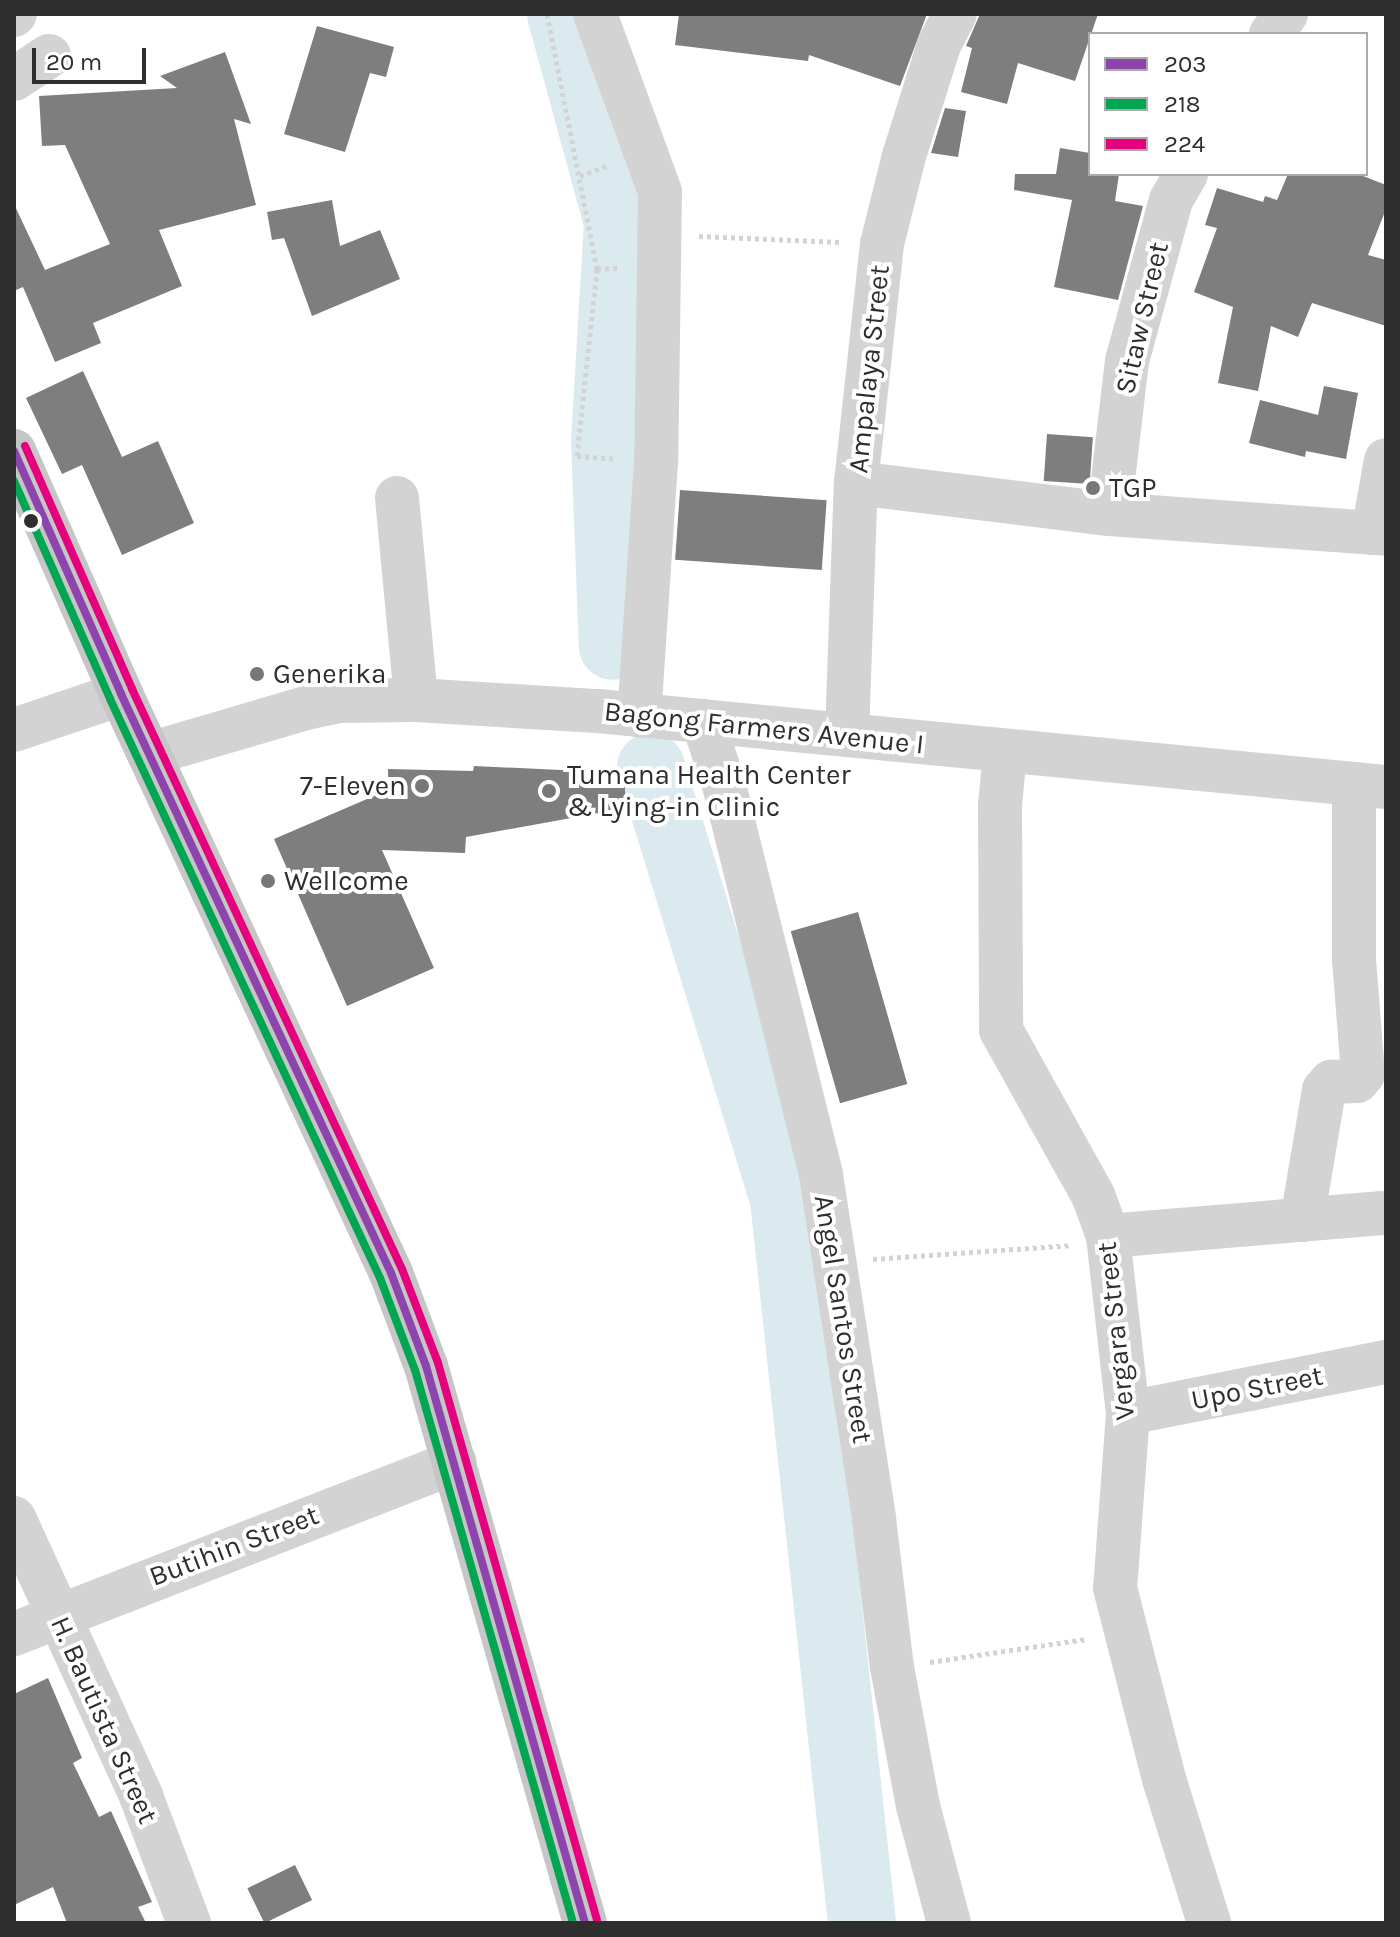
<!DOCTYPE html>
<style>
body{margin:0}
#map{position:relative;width:1400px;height:1937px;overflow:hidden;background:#fff;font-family:Karla,sans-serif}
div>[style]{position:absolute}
.river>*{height:68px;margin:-34px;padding:0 34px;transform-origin:34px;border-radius:34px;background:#dbeaef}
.building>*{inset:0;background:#7e7e7e;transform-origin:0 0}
.path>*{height:5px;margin-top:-2.5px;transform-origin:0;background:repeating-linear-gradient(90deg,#d3d3d3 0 4px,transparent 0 8px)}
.minor>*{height:44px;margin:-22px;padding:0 22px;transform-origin:22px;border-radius:22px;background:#d3d3d3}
.major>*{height:44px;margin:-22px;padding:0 22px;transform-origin:22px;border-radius:22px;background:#c6c6c6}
.bus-1>*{height:8px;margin:-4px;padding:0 4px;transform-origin:4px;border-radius:4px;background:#8e44ad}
.bus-2>*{height:8px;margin:-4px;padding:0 4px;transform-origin:4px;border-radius:4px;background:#00a651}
.bus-3>*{height:8px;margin:-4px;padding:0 4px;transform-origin:4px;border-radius:4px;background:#e5007d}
.dots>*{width:22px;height:22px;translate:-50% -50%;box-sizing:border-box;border:4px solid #fff;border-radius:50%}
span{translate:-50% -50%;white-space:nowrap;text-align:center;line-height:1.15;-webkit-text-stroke:8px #fff;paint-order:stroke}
.street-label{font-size:28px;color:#2e2e2e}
.poi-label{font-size:28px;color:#2e2e2e}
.left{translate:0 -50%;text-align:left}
.right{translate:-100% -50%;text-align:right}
.frame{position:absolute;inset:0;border:16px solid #2e2e2e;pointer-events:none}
.legend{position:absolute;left:1088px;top:32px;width:280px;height:144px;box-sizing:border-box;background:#fff;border:2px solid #ababab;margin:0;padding:10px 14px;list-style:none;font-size:24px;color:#2e2e2e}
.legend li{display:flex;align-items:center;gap:16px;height:40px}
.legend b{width:40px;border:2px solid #ababab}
.scale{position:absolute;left:32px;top:48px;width:114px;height:36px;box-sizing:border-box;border:4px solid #2e2e2e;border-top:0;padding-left:10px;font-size:24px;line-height:28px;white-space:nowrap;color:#2e2e2e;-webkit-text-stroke:6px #fff;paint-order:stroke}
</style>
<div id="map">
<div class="river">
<div style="left:561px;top:14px;width:216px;rotate:74.7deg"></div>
<div style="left:618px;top:222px;width:220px;rotate:93.4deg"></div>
<div style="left:605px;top:442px;width:204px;rotate:87.8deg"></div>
<div style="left:651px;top:767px;width:453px;rotate:72.9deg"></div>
<div style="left:784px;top:1200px;width:727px;rotate:83.84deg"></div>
</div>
<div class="building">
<div style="clip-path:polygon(679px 14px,927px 14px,900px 86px,809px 55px,808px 61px,675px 45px)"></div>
<div style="clip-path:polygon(980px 14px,1098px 14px,1075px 81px,1018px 63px,1007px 104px,961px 92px,972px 48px,966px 46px)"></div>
<div style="clip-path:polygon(317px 26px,394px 47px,386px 77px,370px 73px,345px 152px,284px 134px)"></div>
<div style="clip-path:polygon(225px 52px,251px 124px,234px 119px,256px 205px,159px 230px,182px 286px,93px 323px,101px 343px,55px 362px,23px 287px,14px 291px,14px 204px,45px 270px,110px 244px,65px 145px,42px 146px,39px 96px,177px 88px,160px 76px)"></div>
<div style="clip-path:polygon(945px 108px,966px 111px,958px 157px,931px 153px)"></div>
<div style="clip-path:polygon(1060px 148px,1090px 153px,1090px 174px,1119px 174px,1115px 201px,1143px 206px,1118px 300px,1054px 287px,1072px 200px,1014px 190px,1015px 174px,1056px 174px)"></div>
<div style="clip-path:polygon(1288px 174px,1358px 174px,1386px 185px,1386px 209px,1368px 255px,1386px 260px,1386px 326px,1312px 303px,1298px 337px,1271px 326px,1258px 391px,1218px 383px,1233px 307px,1194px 292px,1217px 228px,1205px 225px,1217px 188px,1263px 202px,1265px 196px,1277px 200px)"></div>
<div style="clip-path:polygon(332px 200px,340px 246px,380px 230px,400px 279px,312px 316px,284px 238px,272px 240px,267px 212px)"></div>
<div style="clip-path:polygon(83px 371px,122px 457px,158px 441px,194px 523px,122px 555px,82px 465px,62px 474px,26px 398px)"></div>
<div style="clip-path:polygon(1324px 386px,1358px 393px,1346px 459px,1306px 451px,1305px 457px,1249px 443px,1260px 400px,1318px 415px)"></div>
<div style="left:1047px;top:434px;width:46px;height:47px;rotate:4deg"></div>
<div style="left:680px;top:490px;width:147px;height:70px;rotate:4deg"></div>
<div style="clip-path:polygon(474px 766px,624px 773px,626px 808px,466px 837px,465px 853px,382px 850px,434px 968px,347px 1006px,274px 839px,388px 790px,388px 769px,473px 771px)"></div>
<div style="left:858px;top:912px;width:179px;height:70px;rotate:74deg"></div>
<div style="clip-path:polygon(48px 1678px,82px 1758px,73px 1763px,99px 1817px,111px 1811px,152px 1902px,138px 1907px,146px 1923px,67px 1923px,53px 1887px,14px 1905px,14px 1694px)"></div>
<div style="left:295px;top:1865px;width:39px;height:53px;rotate:64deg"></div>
</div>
<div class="path">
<div style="left:547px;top:14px;width:260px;rotate:78.9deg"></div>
<div style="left:597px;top:269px;width:188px;rotate:96.1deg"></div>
<div style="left:577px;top:456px;width:39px;rotate:4deg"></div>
<div style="left:580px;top:176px;width:31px;rotate:-21deg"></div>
<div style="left:699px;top:236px;width:142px;rotate:2.4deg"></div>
<div style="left:597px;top:269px;width:22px;rotate:-3deg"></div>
<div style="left:873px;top:1259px;width:198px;rotate:-4deg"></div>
<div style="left:930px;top:1662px;width:158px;rotate:-8.4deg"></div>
</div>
<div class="minor">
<div style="left:595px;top:14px;width:189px;rotate:69.9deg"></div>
<div style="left:660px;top:192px;width:270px;rotate:90.8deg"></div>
<div style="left:656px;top:462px;width:254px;rotate:93.8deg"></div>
<div style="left:14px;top:15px;width:1px;rotate:-45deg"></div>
<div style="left:1271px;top:34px;width:25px;rotate:-53deg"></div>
<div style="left:14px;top:79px;width:42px;rotate:-33.3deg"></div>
<div style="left:856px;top:483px;width:255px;rotate:7deg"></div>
<div style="left:1109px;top:514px;width:278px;rotate:4.1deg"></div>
<div style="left:397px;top:498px;width:203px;rotate:84.6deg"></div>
<div style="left:1109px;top:514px;width:154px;rotate:-83.3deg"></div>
<div style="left:1127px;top:361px;width:167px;rotate:-74.7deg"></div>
<div style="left:1171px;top:200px;width:30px;rotate:-60deg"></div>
<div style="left:1373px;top:533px;width:74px;rotate:-79.9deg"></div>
<div style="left:703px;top:721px;width:67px;rotate:71.8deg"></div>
<div style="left:724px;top:785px;width:402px;rotate:76deg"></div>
<div style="left:821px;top:1175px;width:348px;rotate:81.2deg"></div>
<div style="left:874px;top:1519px;width:149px;rotate:83.1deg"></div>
<div style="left:892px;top:1667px;width:141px;rotate:79.4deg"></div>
<div style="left:918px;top:1806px;width:121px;rotate:75.2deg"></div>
<div style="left:14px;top:730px;width:113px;rotate:-18.6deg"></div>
<div style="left:847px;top:735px;width:252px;rotate:-88deg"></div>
<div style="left:856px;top:483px;width:240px;rotate:-83.8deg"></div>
<div style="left:882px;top:244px;width:91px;rotate:-76deg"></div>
<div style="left:904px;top:156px;width:116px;rotate:-72.5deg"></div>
<div style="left:939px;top:45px;width:35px;rotate:-63deg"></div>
<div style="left:1005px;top:752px;width:53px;rotate:95.4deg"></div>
<div style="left:1000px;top:805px;width:225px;rotate:89.7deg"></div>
<div style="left:1001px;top:1030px;width:189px;rotate:60.9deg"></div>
<div style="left:1093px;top:1195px;width:44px;rotate:69.9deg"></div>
<div style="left:1108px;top:1236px;width:178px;rotate:83.6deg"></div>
<div style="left:1128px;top:1413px;width:175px;rotate:94.2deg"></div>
<div style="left:1115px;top:1588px;width:197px;rotate:75.6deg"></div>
<div style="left:1164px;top:1779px;width:151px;rotate:72.6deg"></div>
<div style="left:149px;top:754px;width:164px;rotate:-16.3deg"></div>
<div style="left:306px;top:708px;width:34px;rotate:-12deg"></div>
<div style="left:339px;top:701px;width:77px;rotate:-0.7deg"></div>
<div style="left:416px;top:700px;width:182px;rotate:3.5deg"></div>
<div style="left:598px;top:711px;width:792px;rotate:5.51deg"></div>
<div style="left:1302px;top:1220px;width:132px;rotate:-80.4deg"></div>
<div style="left:1324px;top:1090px;width:11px;rotate:-49deg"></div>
<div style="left:1331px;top:1082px;width:26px;rotate:-2deg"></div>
<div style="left:1357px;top:1081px;width:9px;rotate:-49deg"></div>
<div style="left:1363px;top:1074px;width:114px;rotate:-94.5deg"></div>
<div style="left:1354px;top:960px;width:176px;rotate:-90deg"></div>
<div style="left:1108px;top:1236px;width:275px;rotate:-4.8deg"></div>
<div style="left:1128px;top:1413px;width:263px;rotate:-11.2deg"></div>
<div style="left:14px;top:1518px;width:306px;rotate:65.4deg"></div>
<div style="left:141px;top:1796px;width:136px;rotate:69.3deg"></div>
<div style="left:14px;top:1634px;width:473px;rotate:-21.3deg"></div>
</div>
<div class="major">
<div style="left:14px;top:451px;width:266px;rotate:66.2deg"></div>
<div style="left:121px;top:694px;width:639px;rotate:65deg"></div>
<div style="left:391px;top:1273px;width:99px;rotate:69.4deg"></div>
<div style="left:426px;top:1366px;width:579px;rotate:74.07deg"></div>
</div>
<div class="bus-1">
<div style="left:14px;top:451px;width:266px;rotate:66.2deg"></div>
<div style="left:121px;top:694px;width:639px;rotate:65deg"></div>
<div style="left:391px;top:1273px;width:99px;rotate:69.4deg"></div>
<div style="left:426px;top:1366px;width:579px;rotate:74.07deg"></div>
</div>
<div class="bus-2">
<div style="left:14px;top:481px;width:238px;rotate:66.2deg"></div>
<div style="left:110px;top:699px;width:639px;rotate:65deg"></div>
<div style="left:380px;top:1278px;width:98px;rotate:69.2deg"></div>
<div style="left:415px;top:1370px;width:575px;rotate:74.05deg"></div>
</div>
<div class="bus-3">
<div style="left:25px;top:446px;width:266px;rotate:66.2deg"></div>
<div style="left:132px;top:689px;width:640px;rotate:65.04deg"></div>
<div style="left:402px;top:1269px;width:101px;rotate:69deg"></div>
<div style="left:438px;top:1363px;width:579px;rotate:74.07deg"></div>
</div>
<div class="dots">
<div style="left:1093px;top:488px;background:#777"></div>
<div style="left:31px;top:521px;background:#2e2e2e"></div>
<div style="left:257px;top:674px;background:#777"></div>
<div style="left:422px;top:786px;background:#777"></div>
<div style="left:549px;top:791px;background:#777"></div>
<div style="left:268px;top:881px;background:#777"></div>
</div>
<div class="street-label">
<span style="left:1142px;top:318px;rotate:-77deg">Sitaw Street</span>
<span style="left:869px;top:369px;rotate:-84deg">Ampalaya Street</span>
<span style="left:764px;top:728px;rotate:6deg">Bagong Farmers Avenue I</span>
<span style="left:843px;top:1319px;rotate:81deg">Angel Santos Street</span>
<span style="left:1116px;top:1331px;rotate:-96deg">Vergara Street</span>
<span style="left:1257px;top:1388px;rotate:-11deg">Upo Street</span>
<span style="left:234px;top:1546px;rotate:-21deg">Butihin Street</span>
<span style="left:104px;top:1720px;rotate:66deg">H. Bautista Street</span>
</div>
<div class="poi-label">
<span class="left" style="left:1109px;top:488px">TGP</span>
<span class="left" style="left:273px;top:674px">Generika</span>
<span class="left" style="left:567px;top:791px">Tumana Health Center<br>&amp; Lying-in Clinic</span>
<span class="right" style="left:406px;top:786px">7-Eleven</span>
<span class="left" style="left:284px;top:881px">Wellcome</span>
</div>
<div class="frame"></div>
<ul class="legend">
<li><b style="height:10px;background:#8e44ad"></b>203</li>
<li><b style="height:10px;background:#00a651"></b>218</li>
<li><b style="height:10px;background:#e5007d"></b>224</li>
</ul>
<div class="scale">20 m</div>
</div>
